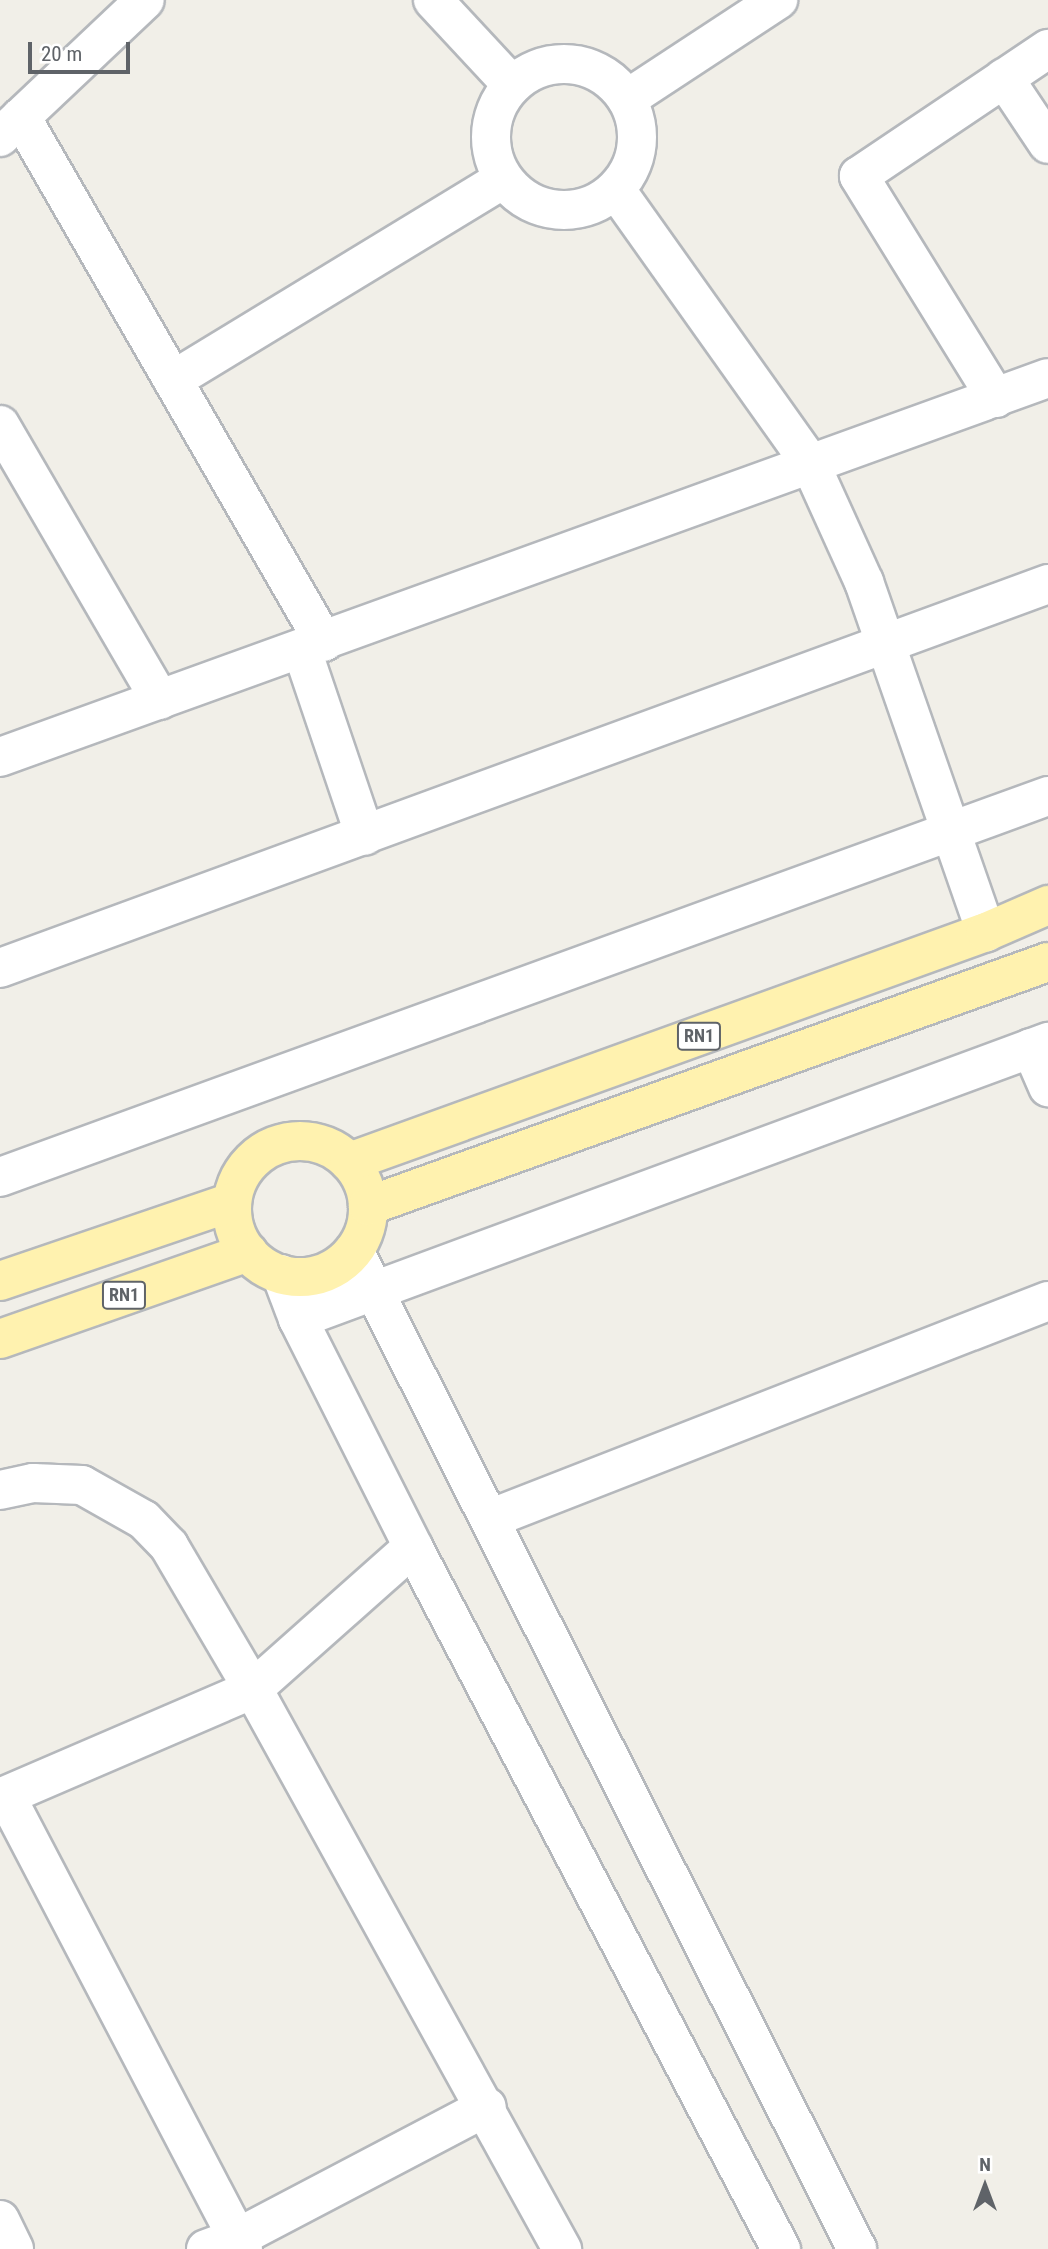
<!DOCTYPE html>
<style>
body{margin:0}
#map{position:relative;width:1048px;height:2249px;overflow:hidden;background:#f1efe8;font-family:"Roboto Condensed",sans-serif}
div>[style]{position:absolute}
.roads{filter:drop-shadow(2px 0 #b5b8bc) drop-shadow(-2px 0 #b5b8bc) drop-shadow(0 2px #b5b8bc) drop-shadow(0 -2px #b5b8bc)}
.minor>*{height:38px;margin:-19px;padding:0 19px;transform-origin:19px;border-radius:19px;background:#fff}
.minor>.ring{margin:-19px;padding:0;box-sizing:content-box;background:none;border:38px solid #fff;border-radius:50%}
.primary>*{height:38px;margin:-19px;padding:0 19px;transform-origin:19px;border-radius:19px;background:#fff2af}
.primary>.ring{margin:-19px;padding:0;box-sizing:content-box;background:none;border:38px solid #fff2af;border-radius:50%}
span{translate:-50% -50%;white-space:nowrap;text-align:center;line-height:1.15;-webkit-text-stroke:5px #fff;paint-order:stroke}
.shield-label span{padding:2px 5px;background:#fff;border:2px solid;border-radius:5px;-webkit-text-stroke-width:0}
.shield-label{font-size:18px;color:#5f6368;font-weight:700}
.north{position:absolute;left:950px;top:2151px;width:70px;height:70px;-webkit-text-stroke:5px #fff;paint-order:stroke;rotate:0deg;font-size:19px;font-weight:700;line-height:28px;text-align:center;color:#5f6368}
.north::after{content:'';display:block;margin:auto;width:24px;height:32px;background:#5f6368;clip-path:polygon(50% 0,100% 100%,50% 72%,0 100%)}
.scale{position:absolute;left:28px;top:42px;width:102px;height:32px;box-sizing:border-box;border:4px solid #5f6368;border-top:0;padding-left:9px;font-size:21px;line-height:24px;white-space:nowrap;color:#5f6368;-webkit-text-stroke:5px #fff;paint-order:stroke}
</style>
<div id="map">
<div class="roads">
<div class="minor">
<div style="left:433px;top:0;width:116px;rotate:47.1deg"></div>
<div class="ring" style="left:491px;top:64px;width:108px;height:108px"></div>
<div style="left:1004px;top:78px;width:79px;rotate:56.3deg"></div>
<div style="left:627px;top:99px;width:181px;rotate:-33.3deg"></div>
<div style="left:21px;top:117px;width:606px;rotate:60.01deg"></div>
<div style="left:0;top:137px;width:199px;rotate:-43.4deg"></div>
<div style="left:616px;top:190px;width:335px;rotate:54.6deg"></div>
<div style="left:810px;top:463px;width:131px;rotate:65.6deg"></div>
<div style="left:864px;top:582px;width:371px;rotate:70.8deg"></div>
<div style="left:173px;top:380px;width:386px;rotate:-31.3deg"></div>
<div style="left:996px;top:398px;width:261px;rotate:-121.7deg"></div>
<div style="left:859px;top:176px;width:228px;rotate:-33.9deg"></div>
<div style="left:0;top:425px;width:318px;rotate:59.8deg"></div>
<div style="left:302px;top:650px;width:196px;rotate:71.3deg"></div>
<div style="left:0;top:757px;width:1114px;rotate:-19.88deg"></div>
<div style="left:0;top:968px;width:1116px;rotate:-20.12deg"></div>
<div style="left:1031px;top:1048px;width:43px;rotate:66.4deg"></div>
<div style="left:0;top:1177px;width:1115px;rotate:-19.98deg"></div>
<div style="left:354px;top:1251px;width:1118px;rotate:63.25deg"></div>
<div style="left:281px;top:1274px;width:48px;rotate:69.3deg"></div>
<div style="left:298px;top:1319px;width:255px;rotate:63.2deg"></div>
<div style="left:413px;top:1547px;width:793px;rotate:62.34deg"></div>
<div style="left:298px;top:1319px;width:800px;rotate:-20.27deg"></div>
<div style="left:0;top:1490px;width:34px;rotate:-12deg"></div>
<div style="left:33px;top:1483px;width:49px;rotate:2.3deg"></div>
<div style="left:82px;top:1485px;width:71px;rotate:29.4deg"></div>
<div style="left:144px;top:1520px;width:36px;rotate:46deg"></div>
<div style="left:169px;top:1546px;width:166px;rotate:59.6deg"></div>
<div style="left:253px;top:1689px;width:640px;rotate:61.11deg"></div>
<div style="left:492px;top:1518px;width:597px;rotate:-21.32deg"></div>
<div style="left:6px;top:1796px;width:511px;rotate:62.38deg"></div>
<div style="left:0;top:1798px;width:275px;rotate:-23.3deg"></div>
<div style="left:253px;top:1689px;width:214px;rotate:-41.6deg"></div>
<div style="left:0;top:2220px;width:32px;rotate:64deg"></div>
<div style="left:206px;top:2249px;width:33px;rotate:-20deg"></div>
<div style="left:237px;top:2238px;width:282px;rotate:-27.7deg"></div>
</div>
<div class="primary">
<div class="ring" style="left:232px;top:1141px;width:98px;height:98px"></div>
<div style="left:349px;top:1162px;width:677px;rotate:-19.85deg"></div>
<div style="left:986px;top:932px;width:68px;rotate:-23.5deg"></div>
<div style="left:368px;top:1206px;width:722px;rotate:-19.74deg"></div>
<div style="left:0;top:1281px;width:245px;rotate:-18.8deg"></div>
<div style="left:0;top:1339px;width:263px;rotate:-19.3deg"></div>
</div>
</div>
<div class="shield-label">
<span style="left:699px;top:1036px">RN1</span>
<span style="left:124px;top:1295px">RN1</span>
</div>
<div class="north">N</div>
<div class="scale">20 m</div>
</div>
